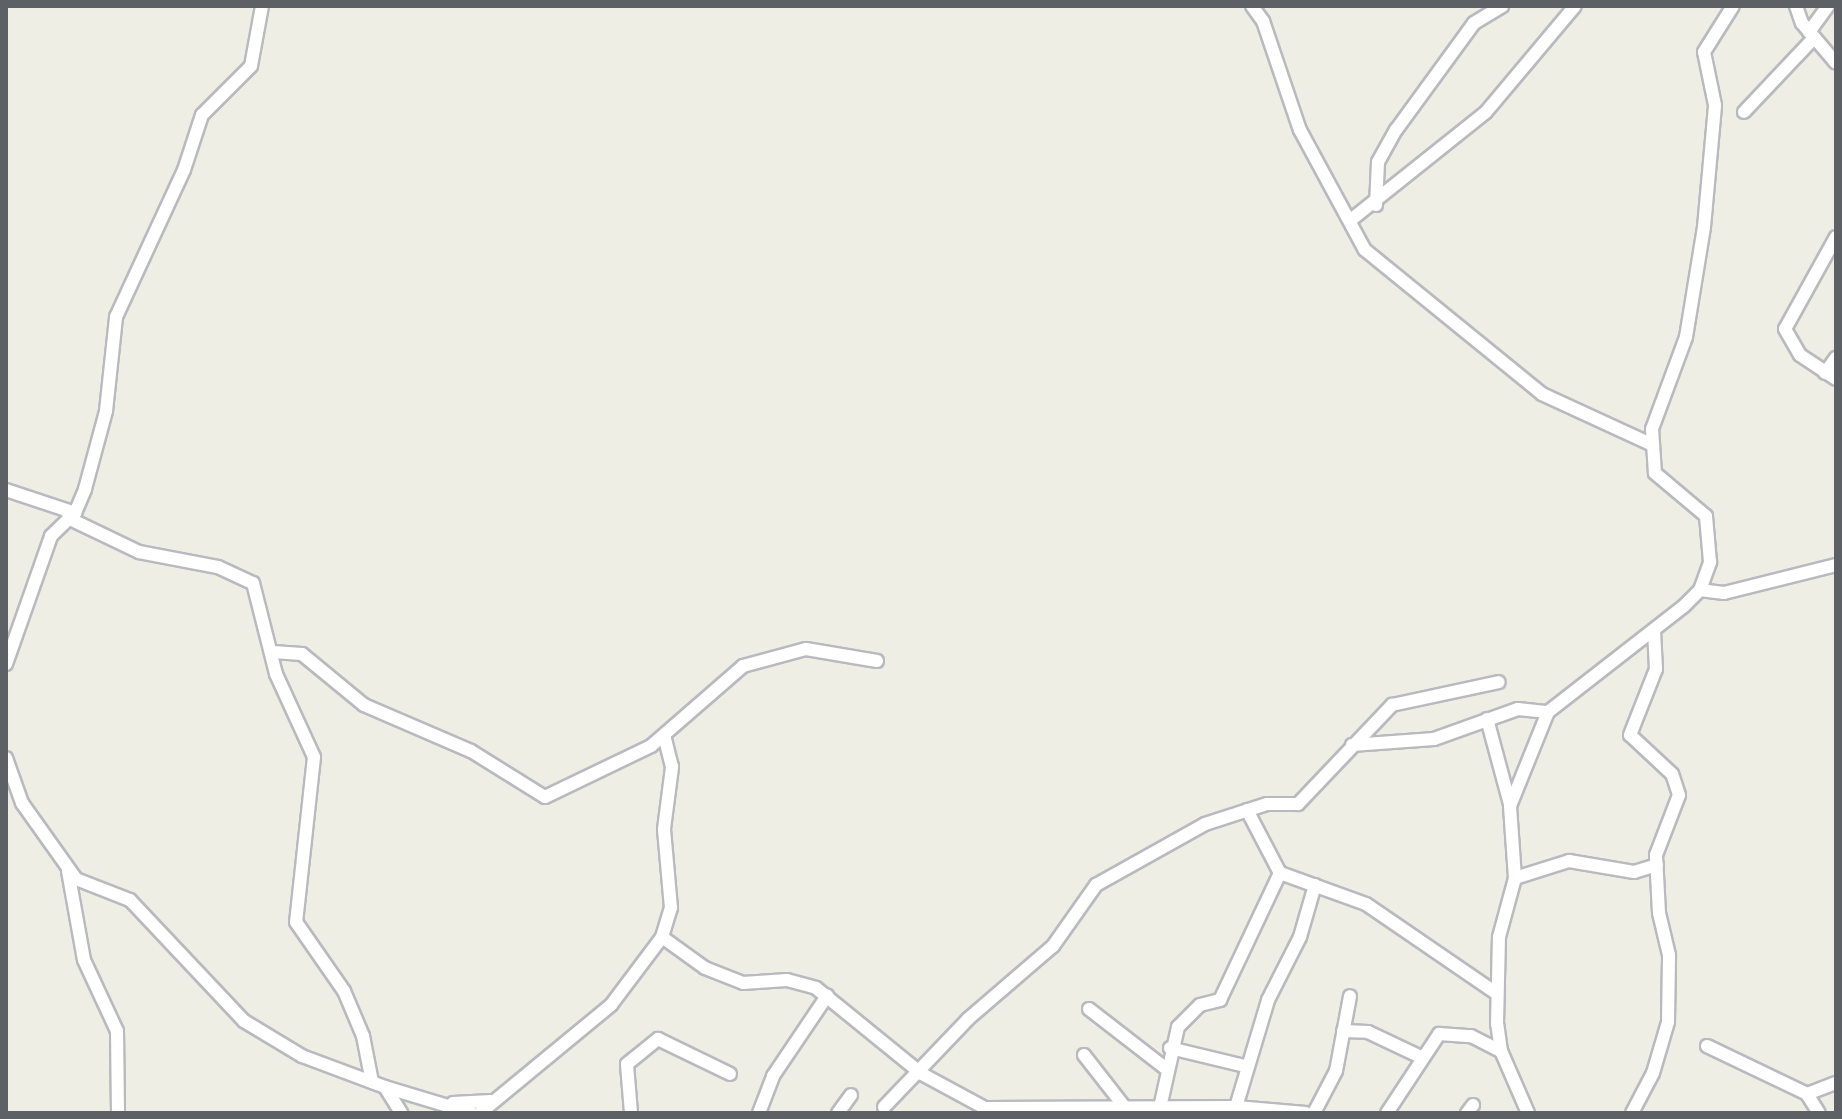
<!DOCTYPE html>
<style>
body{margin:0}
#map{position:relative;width:1842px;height:1119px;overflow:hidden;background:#efeee5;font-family:Manrope,sans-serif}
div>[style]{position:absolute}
.roads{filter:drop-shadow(2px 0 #b8babf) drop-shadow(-2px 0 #b8babf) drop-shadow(0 2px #b8babf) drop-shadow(0 -2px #b8babf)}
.minor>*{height:12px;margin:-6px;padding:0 6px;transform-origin:6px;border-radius:6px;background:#fff}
span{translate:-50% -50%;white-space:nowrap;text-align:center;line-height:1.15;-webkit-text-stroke:6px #fff;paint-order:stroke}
.frame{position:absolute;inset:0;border:8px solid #5d6065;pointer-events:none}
</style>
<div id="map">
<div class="roads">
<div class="minor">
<div style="left:1252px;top:6px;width:19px;rotate:54deg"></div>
<div style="left:1263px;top:21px;width:115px;rotate:71.3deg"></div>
<div style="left:1300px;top:130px;width:136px;rotate:61.6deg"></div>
<div style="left:1365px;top:250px;width:228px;rotate:39.1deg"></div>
<div style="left:1542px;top:394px;width:122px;rotate:24.7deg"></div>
<div style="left:1796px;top:6px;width:18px;rotate:71deg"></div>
<div style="left:1802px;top:23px;width:52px;rotate:49.6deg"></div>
<div style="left:1809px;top:32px;width:32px;rotate:-54deg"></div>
<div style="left:1744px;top:112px;width:102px;rotate:-46.6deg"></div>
<div style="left:1376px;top:205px;width:43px;rotate:-87.3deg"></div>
<div style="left:1378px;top:162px;width:37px;rotate:-61deg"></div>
<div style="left:1396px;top:130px;width:132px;rotate:-53.9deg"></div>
<div style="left:1474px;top:23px;width:33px;rotate:-31deg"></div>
<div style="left:1352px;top:219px;width:171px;rotate:-38.6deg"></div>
<div style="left:1486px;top:112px;width:138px;rotate:-50deg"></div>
<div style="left:1836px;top:237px;width:105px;rotate:119deg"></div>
<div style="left:1785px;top:329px;width:30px;rotate:60deg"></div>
<div style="left:1800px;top:355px;width:43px;rotate:33.7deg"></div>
<div style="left:1825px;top:373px;width:19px;rotate:-54deg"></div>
<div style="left:6px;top:490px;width:73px;rotate:18.4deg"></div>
<div style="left:68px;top:518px;width:79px;rotate:25.6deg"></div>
<div style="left:139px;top:552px;width:80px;rotate:10.8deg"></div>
<div style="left:218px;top:567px;width:38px;rotate:25deg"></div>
<div style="left:253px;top:583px;width:94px;rotate:75.8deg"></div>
<div style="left:276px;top:674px;width:91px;rotate:65.4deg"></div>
<div style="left:314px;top:757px;width:166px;rotate:96.2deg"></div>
<div style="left:296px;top:922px;width:84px;rotate:55.2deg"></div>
<div style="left:344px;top:991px;width:49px;rotate:67.1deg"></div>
<div style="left:363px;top:1036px;width:47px;rotate:78.9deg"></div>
<div style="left:1700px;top:590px;width:24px;rotate:7deg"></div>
<div style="left:1724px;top:593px;width:115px;rotate:-14deg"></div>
<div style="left:273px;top:652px;width:29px;rotate:4deg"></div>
<div style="left:302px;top:654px;width:80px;rotate:39.4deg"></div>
<div style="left:364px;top:705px;width:116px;rotate:23.3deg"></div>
<div style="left:471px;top:751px;width:87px;rotate:31.9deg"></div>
<div style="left:545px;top:797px;width:118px;rotate:-25.7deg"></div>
<div style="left:651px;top:746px;width:122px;rotate:-41deg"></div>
<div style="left:743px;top:666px;width:65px;rotate:-15.1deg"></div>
<div style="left:806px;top:649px;width:72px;rotate:9.6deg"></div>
<div style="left:6px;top:664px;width:136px;rotate:-70.6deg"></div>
<div style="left:51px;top:536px;width:33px;rotate:-44deg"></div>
<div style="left:75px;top:513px;width:26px;rotate:-67deg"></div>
<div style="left:85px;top:489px;width:81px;rotate:-74.9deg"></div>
<div style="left:106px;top:411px;width:95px;rotate:-83.9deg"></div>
<div style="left:116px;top:317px;width:162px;rotate:-65.2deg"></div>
<div style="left:184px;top:170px;width:58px;rotate:-71.9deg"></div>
<div style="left:202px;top:115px;width:69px;rotate:-45deg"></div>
<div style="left:251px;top:66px;width:61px;rotate:-79.6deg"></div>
<div style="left:1487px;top:719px;width:88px;rotate:74.9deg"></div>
<div style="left:1352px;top:745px;width:82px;rotate:-4.2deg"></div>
<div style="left:1434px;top:739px;width:89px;rotate:-19.7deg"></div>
<div style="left:1518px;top:709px;width:30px;rotate:6deg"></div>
<div style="left:6px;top:758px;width:48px;rotate:70.4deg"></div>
<div style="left:22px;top:803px;width:93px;rotate:54.6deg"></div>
<div style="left:76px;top:879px;width:58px;rotate:21.3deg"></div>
<div style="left:130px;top:900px;width:166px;rotate:46.7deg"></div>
<div style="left:244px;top:1021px;width:68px;rotate:31.1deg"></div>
<div style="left:302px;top:1056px;width:89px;rotate:20.5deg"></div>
<div style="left:385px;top:1087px;width:31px;rotate:58deg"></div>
<div style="left:1247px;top:810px;width:71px;rotate:62.4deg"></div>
<div style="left:1280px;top:873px;width:91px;rotate:19.8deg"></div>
<div style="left:1366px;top:904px;width:158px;rotate:34.4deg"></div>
<div style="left:68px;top:871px;width:90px;rotate:79.8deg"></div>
<div style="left:84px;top:960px;width:78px;rotate:65.1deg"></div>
<div style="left:117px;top:1031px;width:82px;rotate:89.3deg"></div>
<div style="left:1515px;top:878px;width:57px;rotate:-17.5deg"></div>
<div style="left:1569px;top:861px;width:66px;rotate:9.6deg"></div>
<div style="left:1634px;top:872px;width:24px;rotate:-17deg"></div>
<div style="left:662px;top:937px;width:53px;rotate:35.8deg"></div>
<div style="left:705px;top:968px;width:41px;rotate:21.5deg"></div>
<div style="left:743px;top:983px;width:44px;rotate:-3.9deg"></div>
<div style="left:787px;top:980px;width:30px;rotate:15deg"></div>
<div style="left:816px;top:988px;width:136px;rotate:39.1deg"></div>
<div style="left:922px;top:1074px;width:72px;rotate:28.4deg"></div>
<div style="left:985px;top:1108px;width:251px;rotate:-0.2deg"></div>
<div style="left:1236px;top:1107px;width:70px;rotate:4.9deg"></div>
<div style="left:1089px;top:1009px;width:96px;rotate:37.8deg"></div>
<div style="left:1343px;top:1031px;width:25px;rotate:2deg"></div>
<div style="left:1368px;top:1032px;width:59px;rotate:25.3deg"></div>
<div style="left:1707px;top:1046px;width:111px;rotate:25.6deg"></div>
<div style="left:1807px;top:1094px;width:22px;rotate:58deg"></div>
<div style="left:1170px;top:1048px;width:77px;rotate:13.5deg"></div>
<div style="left:1084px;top:1055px;width:63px;rotate:52deg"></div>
<div style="left:385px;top:1087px;width:90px;rotate:16.8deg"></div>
<div style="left:1807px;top:1094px;width:31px;rotate:-21deg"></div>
<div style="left:453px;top:1103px;width:38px;rotate:-3deg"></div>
<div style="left:884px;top:1107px;width:122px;rotate:-46.3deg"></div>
<div style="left:968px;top:1019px;width:112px;rotate:-40.7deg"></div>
<div style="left:1053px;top:946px;width:75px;rotate:-54.8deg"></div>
<div style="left:1096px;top:885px;width:125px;rotate:-29.2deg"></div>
<div style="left:1205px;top:824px;width:65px;rotate:-17.9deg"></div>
<div style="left:1267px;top:804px;width:31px"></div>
<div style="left:1298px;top:804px;width:137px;rotate:-46.5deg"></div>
<div style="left:1392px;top:705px;width:109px;rotate:-12.1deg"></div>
<div style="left:1236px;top:1107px;width:112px;rotate:-73.3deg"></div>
<div style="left:1268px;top:1000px;width:71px;rotate:-63.1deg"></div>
<div style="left:1300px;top:937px;width:54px;rotate:-73.9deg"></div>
<div style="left:1159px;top:1112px;width:87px;rotate:-77.4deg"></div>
<div style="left:1178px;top:1027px;width:31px;rotate:-45deg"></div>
<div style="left:1200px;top:1005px;width:21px;rotate:-14deg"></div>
<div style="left:1220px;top:1000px;width:140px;rotate:-64.7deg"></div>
<div style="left:480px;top:1113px;width:170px;rotate:-39.5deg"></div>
<div style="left:611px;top:1005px;width:85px;rotate:-53.1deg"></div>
<div style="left:662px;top:937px;width:30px;rotate:-73deg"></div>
<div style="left:671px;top:908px;width:79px;rotate:-95.1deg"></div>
<div style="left:664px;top:829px;width:63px;rotate:-82.6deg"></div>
<div style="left:672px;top:767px;width:33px;rotate:-104deg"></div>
<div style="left:631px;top:1113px;width:49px;rotate:-94.7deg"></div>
<div style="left:627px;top:1064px;width:40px;rotate:-39deg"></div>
<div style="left:658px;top:1039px;width:80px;rotate:25.9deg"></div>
<div style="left:759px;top:1113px;width:40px;rotate:-69deg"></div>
<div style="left:773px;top:1076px;width:97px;rotate:-56deg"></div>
<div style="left:838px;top:1113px;width:22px;rotate:-54deg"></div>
<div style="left:1314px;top:1113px;width:47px;rotate:-62.4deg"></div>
<div style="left:1336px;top:1071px;width:76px;rotate:-79.4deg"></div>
<div style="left:1387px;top:1113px;width:95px;rotate:-56.6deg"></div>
<div style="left:1439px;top:1034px;width:32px;rotate:4deg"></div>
<div style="left:1471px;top:1036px;width:34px;rotate:27deg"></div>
<div style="left:1467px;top:1113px;width:10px;rotate:-53deg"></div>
<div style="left:1528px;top:1113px;width:68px;rotate:-113.5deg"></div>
<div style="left:1501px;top:1051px;width:27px;rotate:-98deg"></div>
<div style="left:1497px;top:1024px;width:87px;rotate:-88.7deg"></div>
<div style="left:1499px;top:937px;width:61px;rotate:-74.8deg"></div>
<div style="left:1515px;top:878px;width:72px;rotate:-94deg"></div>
<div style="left:1510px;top:806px;width:101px;rotate:-68deg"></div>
<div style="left:1548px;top:712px;width:172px;rotate:-37.9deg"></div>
<div style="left:1684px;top:606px;width:23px;rotate:-45deg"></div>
<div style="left:1700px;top:590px;width:30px;rotate:-70deg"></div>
<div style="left:1710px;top:562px;width:46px;rotate:-95deg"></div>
<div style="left:1706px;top:516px;width:67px;rotate:-139.9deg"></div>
<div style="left:1655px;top:473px;width:44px;rotate:-93.9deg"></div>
<div style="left:1652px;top:429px;width:98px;rotate:-69.7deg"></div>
<div style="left:1686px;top:337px;width:111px;rotate:-80.7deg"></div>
<div style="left:1704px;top:227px;width:122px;rotate:-84.8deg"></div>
<div style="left:1715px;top:105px;width:54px;rotate:-101.7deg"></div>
<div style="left:1704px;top:52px;width:54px;rotate:-57.8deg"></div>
<div style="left:1632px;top:1113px;width:45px;rotate:-62.3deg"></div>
<div style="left:1653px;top:1073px;width:53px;rotate:-73.6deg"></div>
<div style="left:1668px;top:1022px;width:67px;rotate:-89.1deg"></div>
<div style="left:1669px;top:955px;width:43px;rotate:-103.4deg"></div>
<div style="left:1659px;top:913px;width:58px;rotate:-93deg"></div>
<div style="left:1656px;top:855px;width:64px;rotate:-69deg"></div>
<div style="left:1679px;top:795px;width:22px;rotate:-108deg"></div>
<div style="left:1672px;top:774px;width:57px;rotate:-137.1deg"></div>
<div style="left:1630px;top:735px;width:71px;rotate:-68.5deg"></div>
<div style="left:1656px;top:669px;width:37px;rotate:-93deg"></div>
</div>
</div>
<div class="frame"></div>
</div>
